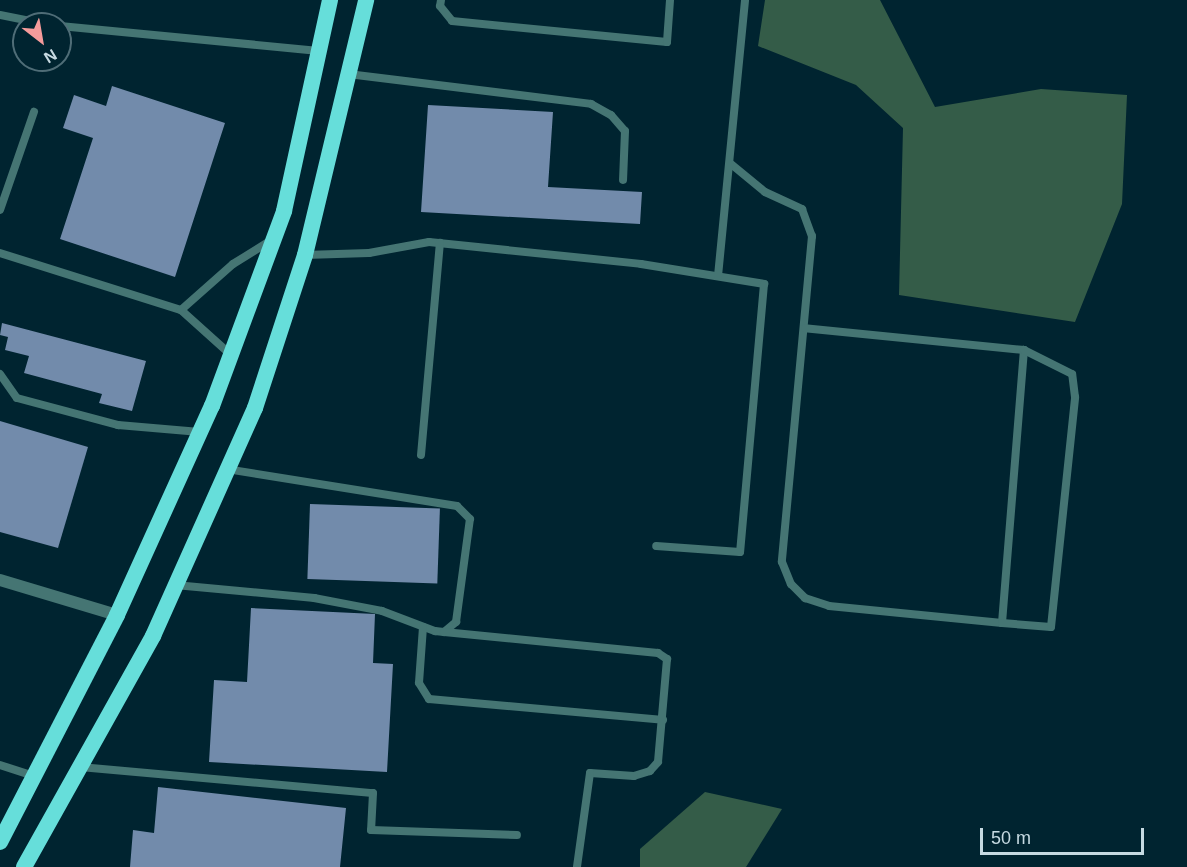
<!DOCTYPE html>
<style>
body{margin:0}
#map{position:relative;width:1187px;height:867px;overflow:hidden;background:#002430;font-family:Arial,sans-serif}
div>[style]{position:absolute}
.forest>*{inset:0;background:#345c48}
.building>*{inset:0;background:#728bab;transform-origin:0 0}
.service>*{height:8px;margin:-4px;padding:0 4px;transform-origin:4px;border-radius:4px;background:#457573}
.minor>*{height:12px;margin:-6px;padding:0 6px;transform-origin:6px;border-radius:6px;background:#457573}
.trunk>*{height:16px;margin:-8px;padding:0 8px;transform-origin:8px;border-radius:8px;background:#66deda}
span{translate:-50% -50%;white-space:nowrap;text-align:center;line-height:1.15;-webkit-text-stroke:6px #002430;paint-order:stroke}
.north{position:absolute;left:12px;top:12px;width:60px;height:60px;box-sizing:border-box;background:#002430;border:2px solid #4f6d77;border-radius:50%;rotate:149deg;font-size:16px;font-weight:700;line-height:24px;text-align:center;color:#c6dae2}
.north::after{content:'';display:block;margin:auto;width:21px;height:27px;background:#f59b9b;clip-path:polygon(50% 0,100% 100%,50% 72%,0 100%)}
.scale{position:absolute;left:980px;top:828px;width:164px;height:27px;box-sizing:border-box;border:3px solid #c6dae2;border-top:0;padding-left:8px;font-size:18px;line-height:21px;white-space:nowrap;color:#c6dae2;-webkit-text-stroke:4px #002430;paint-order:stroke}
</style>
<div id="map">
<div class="forest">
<div style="clip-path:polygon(765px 0,880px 0,935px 107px,1041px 89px,1127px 95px,1122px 204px,1075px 322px,899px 295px,903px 128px,856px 85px,758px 46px)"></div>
<div style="clip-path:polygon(705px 792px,782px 809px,746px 867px,640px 867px,640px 849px)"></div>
</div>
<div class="building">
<div style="clip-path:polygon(112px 86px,225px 123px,175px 277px,60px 239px,93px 138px,63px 128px,74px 95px,106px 106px)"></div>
<div style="clip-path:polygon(428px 105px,553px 112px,548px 187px,642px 192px,640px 224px,421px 212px)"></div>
<div style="clip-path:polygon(2px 323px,146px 361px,132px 411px,99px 403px,102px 394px,24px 373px,29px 356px,5px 350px,8px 337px,0 335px)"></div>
<div style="clip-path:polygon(0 421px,88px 447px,58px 548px,0 532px)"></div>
<div style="left:310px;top:504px;width:130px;height:75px;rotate:2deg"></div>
<div style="clip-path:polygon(251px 608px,375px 614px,373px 663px,393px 664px,387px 772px,209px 762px,214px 680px,247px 682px)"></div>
<div style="clip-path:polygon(158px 787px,346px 808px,340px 867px,130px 867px,133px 830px,154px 833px)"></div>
</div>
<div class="service">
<div style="left:441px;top:0;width:6px;rotate:99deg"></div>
<div style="left:440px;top:6px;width:19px;rotate:51deg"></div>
<div style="left:452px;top:21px;width:216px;rotate:5.6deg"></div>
<div style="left:667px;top:42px;width:42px;rotate:-85.9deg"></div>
<div style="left:0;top:15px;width:46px;rotate:11.3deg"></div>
<div style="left:60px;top:26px;width:260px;rotate:5.5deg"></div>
<div style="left:348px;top:74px;width:245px;rotate:7deg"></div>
<div style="left:591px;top:104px;width:23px;rotate:29deg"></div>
<div style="left:611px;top:115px;width:21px;rotate:49deg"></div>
<div style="left:625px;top:131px;width:49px;rotate:92.3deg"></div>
<div style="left:731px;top:164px;width:44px;rotate:39.5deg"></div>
<div style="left:765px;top:192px;width:41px;rotate:24.7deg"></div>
<div style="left:802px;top:209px;width:29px;rotate:70deg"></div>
<div style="left:812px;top:236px;width:327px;rotate:95.3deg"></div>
<div style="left:782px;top:562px;width:24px;rotate:68deg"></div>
<div style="left:791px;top:584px;width:20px;rotate:45deg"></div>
<div style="left:805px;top:598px;width:25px;rotate:18deg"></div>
<div style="left:829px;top:606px;width:174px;rotate:5.6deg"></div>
<div style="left:1002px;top:623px;width:274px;rotate:-85.4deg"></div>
<div style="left:1024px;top:350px;width:220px;rotate:-174.3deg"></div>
<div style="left:0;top:210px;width:104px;rotate:-70.9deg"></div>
<div style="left:0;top:253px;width:190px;rotate:17.5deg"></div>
<div style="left:181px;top:310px;width:67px;rotate:42deg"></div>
<div style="left:305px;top:255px;width:64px;rotate:-1.8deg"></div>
<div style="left:369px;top:253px;width:61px;rotate:-10.4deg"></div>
<div style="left:429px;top:242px;width:213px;rotate:5.9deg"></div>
<div style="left:641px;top:264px;width:125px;rotate:9.2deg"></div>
<div style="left:764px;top:284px;width:269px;rotate:95.1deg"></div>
<div style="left:740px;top:552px;width:84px;rotate:-175.9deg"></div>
<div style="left:718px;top:276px;width:277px;rotate:-84.4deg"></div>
<div style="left:181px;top:310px;width:69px;rotate:-41.5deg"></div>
<div style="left:233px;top:264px;width:44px;rotate:-31.9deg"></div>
<div style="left:0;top:374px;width:29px;rotate:55deg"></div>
<div style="left:17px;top:398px;width:105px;rotate:15deg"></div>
<div style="left:118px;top:425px;width:82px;rotate:4.9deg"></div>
<div style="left:421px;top:455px;width:213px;rotate:-84.9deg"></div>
<div style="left:175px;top:585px;width:140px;rotate:5.3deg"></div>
<div style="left:314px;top:598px;width:69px;rotate:10.8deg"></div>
<div style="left:382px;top:611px;width:57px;rotate:20.7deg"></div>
<div style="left:435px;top:631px;width:9px;rotate:6deg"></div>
<div style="left:444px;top:632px;width:16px;rotate:-40deg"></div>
<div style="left:456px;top:622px;width:104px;rotate:-82.3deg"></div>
<div style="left:470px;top:519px;width:18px;rotate:-135deg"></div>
<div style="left:457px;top:506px;width:233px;rotate:-170.9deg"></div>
<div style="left:1002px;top:623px;width:49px;rotate:4.7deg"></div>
<div style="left:1051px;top:627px;width:231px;rotate:-84deg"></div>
<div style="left:1075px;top:397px;width:23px;rotate:-97deg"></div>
<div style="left:1072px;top:374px;width:54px;rotate:-153.4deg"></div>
<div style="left:423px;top:627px;width:56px;rotate:94.1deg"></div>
<div style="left:419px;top:683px;width:19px;rotate:58deg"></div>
<div style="left:429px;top:699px;width:235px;rotate:5.1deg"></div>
<div style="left:444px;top:632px;width:215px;rotate:5.6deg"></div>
<div style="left:658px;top:653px;width:11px;rotate:34deg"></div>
<div style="left:667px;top:659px;width:103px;rotate:95deg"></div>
<div style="left:658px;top:762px;width:12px;rotate:132deg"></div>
<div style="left:650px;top:771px;width:17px;rotate:163deg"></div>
<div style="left:634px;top:776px;width:44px;rotate:-176.1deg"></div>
<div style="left:590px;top:773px;width:95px;rotate:97.9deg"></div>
<div style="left:0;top:765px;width:36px;rotate:18deg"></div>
<div style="left:80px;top:767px;width:294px;rotate:5.1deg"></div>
<div style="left:373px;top:793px;width:37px;rotate:93deg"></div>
<div style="left:371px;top:830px;width:146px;rotate:2deg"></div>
</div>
<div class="minor">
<div style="left:0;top:580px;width:122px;rotate:16.7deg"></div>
</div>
<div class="trunk">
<div style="left:0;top:842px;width:255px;rotate:-62.7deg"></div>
<div style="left:117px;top:615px;width:230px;rotate:-65.6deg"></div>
<div style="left:212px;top:406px;width:208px;rotate:-69.7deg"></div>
<div style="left:284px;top:211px;width:216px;rotate:-77.7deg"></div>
<div style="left:24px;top:867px;width:265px;rotate:-60.8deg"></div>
<div style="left:153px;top:636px;width:250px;rotate:-65.9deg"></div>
<div style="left:255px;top:408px;width:161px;rotate:-71.9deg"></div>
<div style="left:305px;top:255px;width:262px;rotate:-76.5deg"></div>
</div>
<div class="north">N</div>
<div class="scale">50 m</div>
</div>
